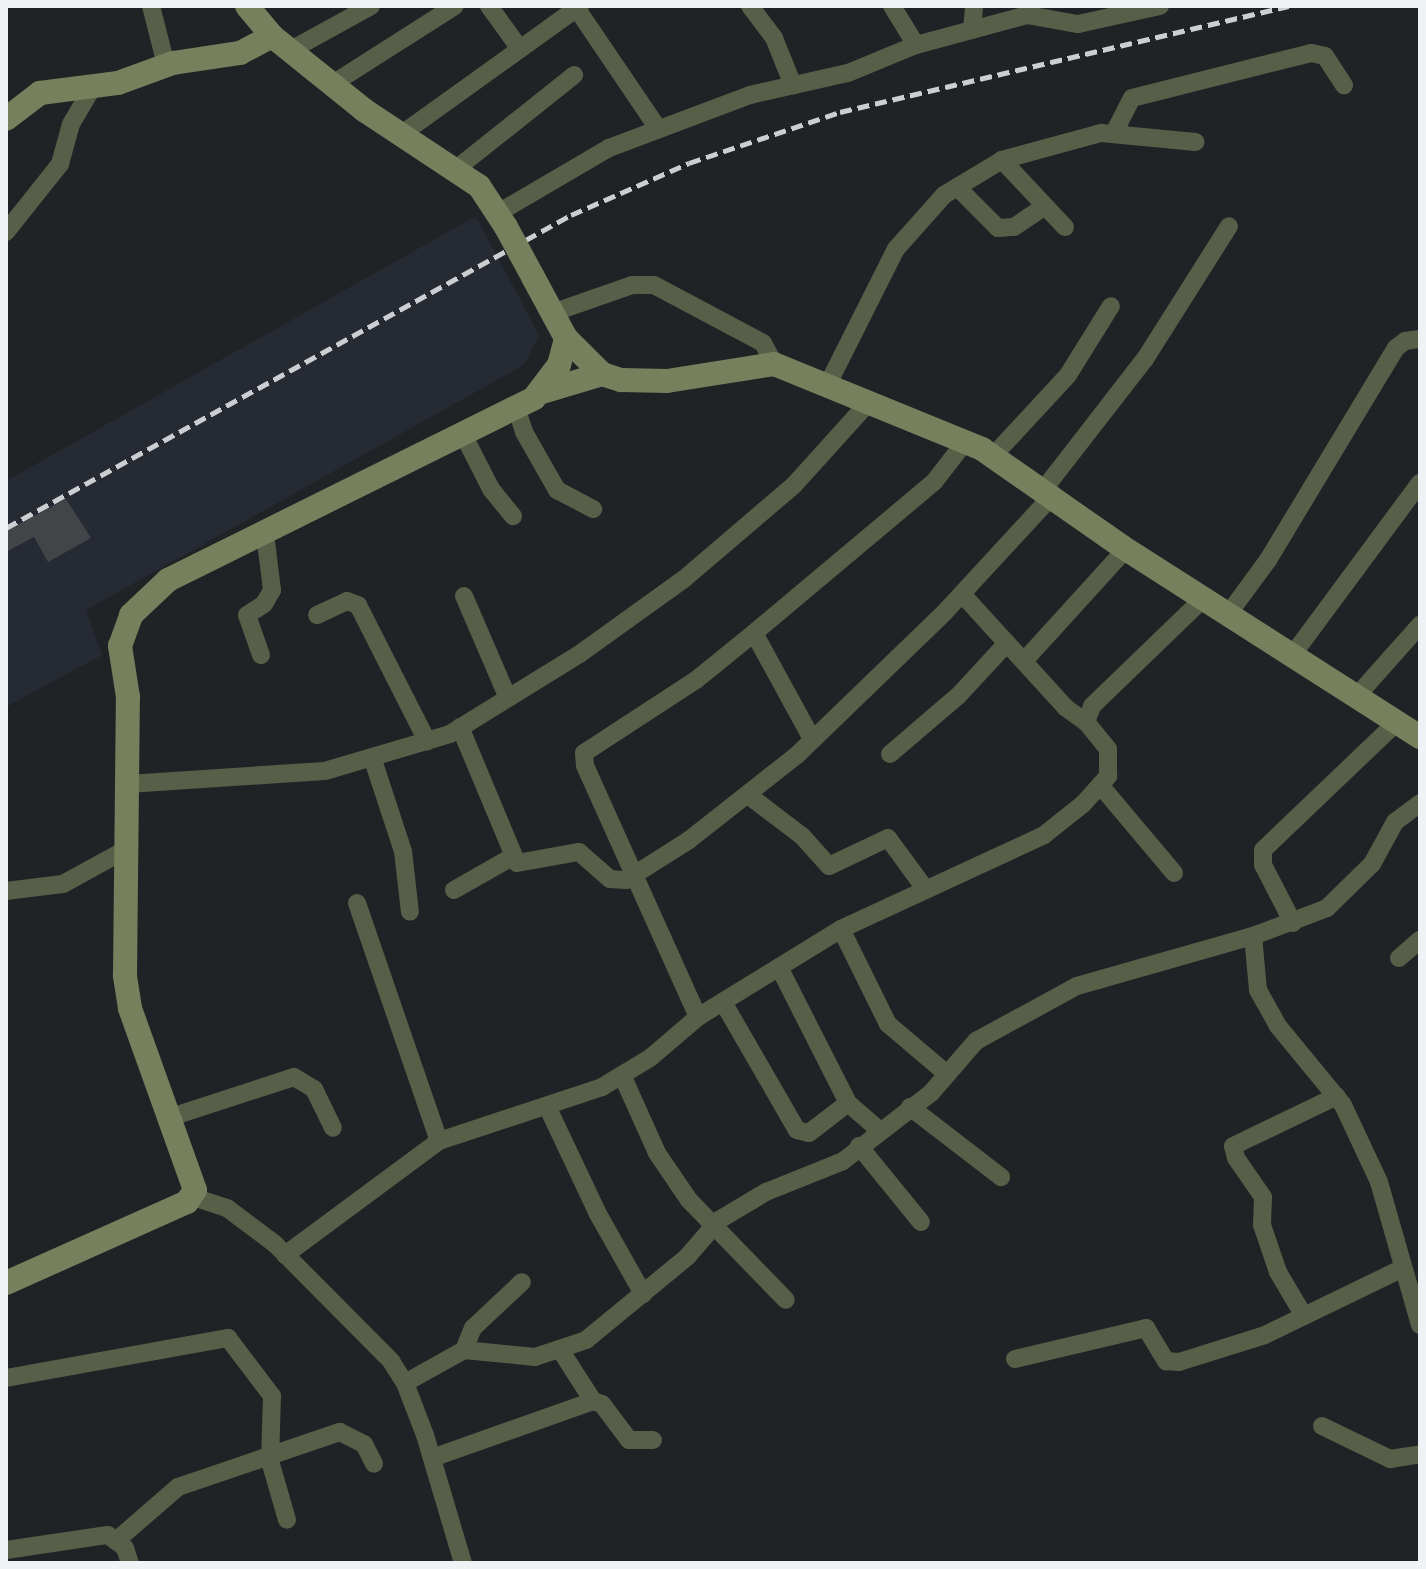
<!DOCTYPE html>
<style>
body{margin:0}
#map{position:relative;width:1426px;height:1569px;overflow:hidden;background:#202226;font-family:"Golos Text",sans-serif}
div>[style]{position:absolute}
.built>*{inset:0;background:#262a33}
.building>*{inset:0;background:#424448}
.street>*{height:18px;margin:-9px;padding:0 9px;transform-origin:9px;border-radius:9px;background:#585e48}
.secondary>*{height:24px;margin:-12px;padding:0 12px;transform-origin:12px;border-radius:12px;background:#77805c}
.rail>*{height:5px;margin-top:-2.5px;transform-origin:0;background:repeating-linear-gradient(90deg,#cdced1 0 12px,transparent 0 18px)}
.secondary-bridge>*{height:24px;margin:-12px;padding:0 12px;transform-origin:12px;border-radius:12px;background:#77805c}
span{translate:-50% -50%;white-space:nowrap;text-align:center;line-height:1.15;-webkit-text-stroke:7px #17191d;paint-order:stroke}
.frame{position:absolute;inset:0;border:8px solid #f1f2f5;pointer-events:none}
</style>
<div id="map">
<div class="built">
<div style="clip-path:polygon(476px 216px,539px 335px,524px 365px,86px 610px,102px 655px,6px 707px,6px 481px)"></div>
</div>
<div class="building">
<div style="clip-path:polygon(66px 499px,91px 538px,48px 562px,34px 537px,6px 552px,6px 531px)"></div>
</div>
<div class="street">
<div style="left:151px;top:6px;width:61px;rotate:75.7deg"></div>
<div style="left:489px;top:6px;width:53px;rotate:54.2deg"></div>
<div style="left:575px;top:6px;width:146px;rotate:55.9deg"></div>
<div style="left:750px;top:6px;width:40px;rotate:53deg"></div>
<div style="left:774px;top:38px;width:51px;rotate:68deg"></div>
<div style="left:892px;top:6px;width:46px;rotate:58.4deg"></div>
<div style="left:972px;top:30px;width:24px;rotate:-85deg"></div>
<div style="left:291px;top:50px;width:91px;rotate:-28.8deg"></div>
<div style="left:334px;top:83px;width:143px;rotate:-32.5deg"></div>
<div style="left:1114px;top:133px;width:39px;rotate:-63deg"></div>
<div style="left:1132px;top:98px;width:185px;rotate:-14.1deg"></div>
<div style="left:1311px;top:53px;width:14px;rotate:12deg"></div>
<div style="left:1325px;top:56px;width:35px;rotate:57deg"></div>
<div style="left:399px;top:136px;width:223px;rotate:-35.7deg"></div>
<div style="left:1002px;top:160px;width:92px;rotate:46.8deg"></div>
<div style="left:456px;top:169px;width:151px;rotate:-38.5deg"></div>
<div style="left:957px;top:187px;width:58px;rotate:45deg"></div>
<div style="left:998px;top:228px;width:16px;rotate:-4deg"></div>
<div style="left:1014px;top:227px;width:37px;rotate:-34deg"></div>
<div style="left:498px;top:213px;width:129px;rotate:-30.4deg"></div>
<div style="left:609px;top:148px;width:151px;rotate:-20.6deg"></div>
<div style="left:750px;top:95px;width:100px;rotate:-12.7deg"></div>
<div style="left:848px;top:73px;width:74px;rotate:-22.4deg"></div>
<div style="left:916px;top:45px;width:115px;rotate:-15.1deg"></div>
<div style="left:1027px;top:15px;width:52px;rotate:10deg"></div>
<div style="left:1078px;top:24px;width:84px;rotate:-12.4deg"></div>
<div style="left:6px;top:232px;width:87px;rotate:-51.5deg"></div>
<div style="left:60px;top:164px;width:41px;rotate:-74.6deg"></div>
<div style="left:71px;top:124px;width:45px;rotate:-59.5deg"></div>
<div style="left:552px;top:313px;width:85px;rotate:-19.3deg"></div>
<div style="left:632px;top:285px;width:22px"></div>
<div style="left:654px;top:285px;width:123px;rotate:28deg"></div>
<div style="left:763px;top:343px;width:24px;rotate:62deg"></div>
<div style="left:829px;top:382px;width:149px;rotate:-63.3deg"></div>
<div style="left:896px;top:249px;width:72px;rotate:-48.4deg"></div>
<div style="left:944px;top:195px;width:68px;rotate:-31.1deg"></div>
<div style="left:1002px;top:160px;width:103px;rotate:-15.3deg"></div>
<div style="left:1101px;top:133px;width:95px;rotate:5.4deg"></div>
<div style="left:516px;top:407px;width:26px;rotate:72deg"></div>
<div style="left:524px;top:432px;width:67px;rotate:60.4deg"></div>
<div style="left:557px;top:490px;width:41px;rotate:27.8deg"></div>
<div style="left:463px;top:434px;width:62px;rotate:63deg"></div>
<div style="left:491px;top:489px;width:35px;rotate:51deg"></div>
<div style="left:993px;top:456px;width:110px;rotate:-47.2deg"></div>
<div style="left:1068px;top:375px;width:81px;rotate:-58.1deg"></div>
<div style="left:1044px;top:489px;width:165px;rotate:-52.2deg"></div>
<div style="left:1145px;top:359px;width:157px;rotate:-57.7deg"></div>
<div style="left:962px;top:594px;width:154px;rotate:47.6deg"></div>
<div style="left:1066px;top:708px;width:24px;rotate:35deg"></div>
<div style="left:464px;top:596px;width:111px;rotate:66.7deg"></div>
<div style="left:1229px;top:613px;width:66px;rotate:-53.7deg"></div>
<div style="left:1268px;top:560px;width:248px;rotate:-58.9deg"></div>
<div style="left:1396px;top:348px;width:11px;rotate:-38deg"></div>
<div style="left:1405px;top:341px;width:15px;rotate:-8deg"></div>
<div style="left:317px;top:615px;width:33px;rotate:-25deg"></div>
<div style="left:347px;top:601px;width:12px;rotate:20deg"></div>
<div style="left:358px;top:605px;width:153px;rotate:63.1deg"></div>
<div style="left:754px;top:633px;width:121px;rotate:61.3deg"></div>
<div style="left:1294px;top:653px;width:212px;rotate:-53.5deg"></div>
<div style="left:261px;top:655px;width:42px;rotate:-109.3deg"></div>
<div style="left:247px;top:615px;width:20px;rotate:-33deg"></div>
<div style="left:264px;top:604px;width:16px;rotate:-60deg"></div>
<div style="left:272px;top:590px;width:56px;rotate:-97.1deg"></div>
<div style="left:1024px;top:661px;width:151px;rotate:-47.7deg"></div>
<div style="left:1355px;top:698px;width:98px;rotate:-48.3deg"></div>
<div style="left:460px;top:727px;width:147px;rotate:67.3deg"></div>
<div style="left:517px;top:863px;width:63px;rotate:-10.1deg"></div>
<div style="left:579px;top:852px;width:41px;rotate:41.1deg"></div>
<div style="left:610px;top:879px;width:16px;rotate:4deg"></div>
<div style="left:626px;top:880px;width:75px;rotate:-32.4deg"></div>
<div style="left:689px;top:840px;width:137px;rotate:-38.2deg"></div>
<div style="left:797px;top:755px;width:204px;rotate:-44deg"></div>
<div style="left:944px;top:613px;width:161px;rotate:-47.3deg"></div>
<div style="left:890px;top:754px;width:89px;rotate:-40.5deg"></div>
<div style="left:958px;top:696px;width:72px;rotate:-47.2deg"></div>
<div style="left:373px;top:760px;width:96px;rotate:71.8deg"></div>
<div style="left:403px;top:851px;width:61px;rotate:83.5deg"></div>
<div style="left:128px;top:784px;width:197px;rotate:-3.8deg"></div>
<div style="left:325px;top:771px;width:130px;rotate:-16.5deg"></div>
<div style="left:450px;top:734px;width:154px;rotate:-31.7deg"></div>
<div style="left:581px;top:653px;width:127px;rotate:-35.7deg"></div>
<div style="left:684px;top:579px;width:145px;rotate:-40.5deg"></div>
<div style="left:794px;top:485px;width:110px;rotate:-47.9deg"></div>
<div style="left:1100px;top:785px;width:115px;rotate:49.9deg"></div>
<div style="left:748px;top:795px;width:68px;rotate:37.2deg"></div>
<div style="left:802px;top:836px;width:40px;rotate:48deg"></div>
<div style="left:829px;top:866px;width:65px;rotate:-25.4deg"></div>
<div style="left:888px;top:838px;width:64px;rotate:53.8deg"></div>
<div style="left:454px;top:890px;width:67px;rotate:-29.6deg"></div>
<div style="left:6px;top:891px;width:57px;rotate:-7deg"></div>
<div style="left:63px;top:884px;width:73px;rotate:-28.7deg"></div>
<div style="left:357px;top:903px;width:252px;rotate:71deg"></div>
<div style="left:1293px;top:923px;width:65px;rotate:-117.3deg"></div>
<div style="left:1263px;top:865px;width:15px;rotate:-90deg"></div>
<div style="left:1263px;top:850px;width:184px;rotate:-43.7deg"></div>
<div style="left:841px;top:929px;width:106px;rotate:63.7deg"></div>
<div style="left:888px;top:1024px;width:77px;rotate:40.3deg"></div>
<div style="left:1253px;top:936px;width:54px;rotate:84.7deg"></div>
<div style="left:1258px;top:990px;width:41px;rotate:60.9deg"></div>
<div style="left:1278px;top:1026px;width:102px;rotate:50.6deg"></div>
<div style="left:1343px;top:1105px;width:85px;rotate:64.9deg"></div>
<div style="left:1379px;top:1182px;width:149px;rotate:74deg"></div>
<div style="left:1399px;top:958px;width:28px;rotate:-41deg"></div>
<div style="left:779px;top:967px;width:153px;rotate:63.1deg"></div>
<div style="left:723px;top:1002px;width:148px;rotate:60deg"></div>
<div style="left:797px;top:1130px;width:12px;rotate:14deg"></div>
<div style="left:809px;top:1133px;width:49px;rotate:-37.6deg"></div>
<div style="left:848px;top:1103px;width:40px;rotate:41deg"></div>
<div style="left:698px;top:1017px;width:276px;rotate:-114.2deg"></div>
<div style="left:585px;top:765px;width:12px;rotate:-95deg"></div>
<div style="left:584px;top:753px;width:134px;rotate:-33.1deg"></div>
<div style="left:696px;top:680px;width:75px;rotate:-39deg"></div>
<div style="left:754px;top:633px;width:235px;rotate:-40deg"></div>
<div style="left:934px;top:482px;width:51px;rotate:-52.2deg"></div>
<div style="left:622px;top:1075px;width:85px;rotate:65.8deg"></div>
<div style="left:657px;top:1153px;width:57px;rotate:55.8deg"></div>
<div style="left:689px;top:1200px;width:139px;rotate:45.9deg"></div>
<div style="left:547px;top:1106px;width:119px;rotate:64.7deg"></div>
<div style="left:598px;top:1214px;width:92px;rotate:60.6deg"></div>
<div style="left:910px;top:1107px;width:115px;rotate:37.6deg"></div>
<div style="left:171px;top:1117px;width:129px;rotate:-18deg"></div>
<div style="left:294px;top:1077px;width:23px;rotate:31deg"></div>
<div style="left:314px;top:1089px;width:43px;rotate:64deg"></div>
<div style="left:859px;top:1146px;width:98px;rotate:50.8deg"></div>
<div style="left:193px;top:1197px;width:36px;rotate:18deg"></div>
<div style="left:227px;top:1208px;width:60px;rotate:36.9deg"></div>
<div style="left:275px;top:1244px;width:165px;rotate:45.2deg"></div>
<div style="left:391px;top:1361px;width:26px;rotate:58deg"></div>
<div style="left:405px;top:1383px;width:56px;rotate:69deg"></div>
<div style="left:425px;top:1435px;width:134px;rotate:73.5deg"></div>
<div style="left:285px;top:1255px;width:192px;rotate:-36.5deg"></div>
<div style="left:439px;top:1141px;width:172px;rotate:-18.3deg"></div>
<div style="left:602px;top:1087px;width:56px;rotate:-31.1deg"></div>
<div style="left:650px;top:1058px;width:63px;rotate:-40.5deg"></div>
<div style="left:698px;top:1017px;width:168px;rotate:-31.6deg"></div>
<div style="left:841px;top:929px;width:224px;rotate:-24.8deg"></div>
<div style="left:1044px;top:835px;width:50px;rotate:-38.5deg"></div>
<div style="left:1083px;top:804px;width:38px;rotate:-48deg"></div>
<div style="left:1108px;top:776px;width:27px;rotate:-90deg"></div>
<div style="left:1108px;top:749px;width:35px;rotate:-129deg"></div>
<div style="left:1086px;top:722px;width:17px;rotate:-69deg"></div>
<div style="left:1092px;top:706px;width:157px;rotate:-44deg"></div>
<div style="left:1304px;top:1316px;width:51px;rotate:-120.6deg"></div>
<div style="left:1278px;top:1272px;width:50px;rotate:-108.8deg"></div>
<div style="left:1262px;top:1225px;width:28px;rotate:-88deg"></div>
<div style="left:1263px;top:1197px;width:47px;rotate:-124.7deg"></div>
<div style="left:1236px;top:1158px;width:12px;rotate:-104deg"></div>
<div style="left:1233px;top:1146px;width:115px;rotate:-25.7deg"></div>
<div style="left:464px;top:1350px;width:24px;rotate:-68deg"></div>
<div style="left:473px;top:1328px;width:67px;rotate:-43.2deg"></div>
<div style="left:561px;top:1351px;width:59px;rotate:57.4deg"></div>
<div style="left:1015px;top:1359px;width:135px;rotate:-13.3deg"></div>
<div style="left:1146px;top:1328px;width:39px;rotate:59deg"></div>
<div style="left:1166px;top:1361px;width:13px;rotate:4deg"></div>
<div style="left:1179px;top:1362px;width:90px;rotate:-17.4deg"></div>
<div style="left:1265px;top:1335px;width:151px;rotate:-25.9deg"></div>
<div style="left:6px;top:1378px;width:226px;rotate:-10.2deg"></div>
<div style="left:228px;top:1338px;width:73px;rotate:52.8deg"></div>
<div style="left:272px;top:1396px;width:65px;rotate:91.8deg"></div>
<div style="left:270px;top:1461px;width:61px;rotate:73.9deg"></div>
<div style="left:405px;top:1383px;width:68px;rotate:-29.2deg"></div>
<div style="left:464px;top:1350px;width:71px;rotate:5.6deg"></div>
<div style="left:535px;top:1357px;width:54px;rotate:-18.4deg"></div>
<div style="left:586px;top:1340px;width:131px;rotate:-39.4deg"></div>
<div style="left:687px;top:1257px;width:49px;rotate:-49.1deg"></div>
<div style="left:719px;top:1220px;width:55px;rotate:-30.8deg"></div>
<div style="left:766px;top:1192px;width:83px;rotate:-21.9deg"></div>
<div style="left:843px;top:1161px;width:111px;rotate:-37.7deg"></div>
<div style="left:931px;top:1093px;width:69px;rotate:-49.1deg"></div>
<div style="left:976px;top:1041px;width:115px;rotate:-28.6deg"></div>
<div style="left:1077px;top:986px;width:183px;rotate:-15.9deg"></div>
<div style="left:1253px;top:936px;width:79px;rotate:-20.7deg"></div>
<div style="left:1327px;top:908px;width:63px;rotate:-44.4deg"></div>
<div style="left:1372px;top:864px;width:48px;rotate:-61.3deg"></div>
<div style="left:1395px;top:822px;width:31px;rotate:-37deg"></div>
<div style="left:1322px;top:1426px;width:76px;rotate:25.9deg"></div>
<div style="left:1390px;top:1459px;width:30px;rotate:-9deg"></div>
<div style="left:432px;top:1458px;width:171px;rotate:-19.5deg"></div>
<div style="left:593px;top:1401px;width:9px;rotate:18deg"></div>
<div style="left:602px;top:1404px;width:45px;rotate:53.1deg"></div>
<div style="left:629px;top:1440px;width:24px"></div>
<div style="left:117px;top:1540px;width:81px;rotate:-41deg"></div>
<div style="left:178px;top:1487px;width:171px;rotate:-18.8deg"></div>
<div style="left:340px;top:1432px;width:27px;rotate:27deg"></div>
<div style="left:364px;top:1444px;width:22px;rotate:63deg"></div>
<div style="left:6px;top:1550px;width:103px;rotate:-8.4deg"></div>
<div style="left:108px;top:1535px;width:21px;rotate:37deg"></div>
<div style="left:125px;top:1548px;width:16px;rotate:72deg"></div>
</div>
<div class="secondary">
<div style="left:247px;top:6px;width:39px;rotate:50deg"></div>
<div style="left:272px;top:36px;width:118px;rotate:38.8deg"></div>
<div style="left:364px;top:110px;width:138px;rotate:33.5deg"></div>
<div style="left:479px;top:186px;width:49px;rotate:56.6deg"></div>
<div style="left:6px;top:119px;width:43px;rotate:-37.4deg"></div>
<div style="left:40px;top:93px;width:79px;rotate:-7.3deg"></div>
<div style="left:118px;top:83px;width:59px;rotate:-20deg"></div>
<div style="left:173px;top:63px;width:68px;rotate:-8.5deg"></div>
<div style="left:240px;top:53px;width:36px;rotate:-28deg"></div>
<div style="left:533px;top:277px;width:69px;rotate:61.6deg"></div>
<div style="left:566px;top:338px;width:51px;rotate:45deg"></div>
<div style="left:602px;top:374px;width:20px;rotate:18deg"></div>
<div style="left:621px;top:380px;width:46px;rotate:1.2deg"></div>
<div style="left:667px;top:381px;width:108px;rotate:-9deg"></div>
<div style="left:774px;top:364px;width:225px;rotate:22.2deg"></div>
<div style="left:982px;top:449px;width:169px;rotate:34.9deg"></div>
<div style="left:1121px;top:546px;width:355px;rotate:32.6deg"></div>
<div style="left:542px;top:392px;width:63px;rotate:-16.7deg"></div>
<div style="left:6px;top:1283px;width:198px;rotate:-24.1deg"></div>
<div style="left:187px;top:1202px;width:14px;rotate:-56deg"></div>
<div style="left:195px;top:1190px;width:193px;rotate:-109.7deg"></div>
<div style="left:130px;top:1008px;width:33px;rotate:-99deg"></div>
<div style="left:125px;top:975px;width:278px;rotate:-89.4deg"></div>
<div style="left:128px;top:697px;width:52px;rotate:-98.9deg"></div>
<div style="left:120px;top:646px;width:33px;rotate:-70deg"></div>
<div style="left:131px;top:615px;width:51px;rotate:-43.4deg"></div>
<div style="left:168px;top:580px;width:409px;rotate:-26.4deg"></div>
<div style="left:534px;top:398px;width:41px;rotate:-52.9deg"></div>
<div style="left:559px;top:365px;width:28px;rotate:-75deg"></div>
</div>
<div class="rail">
<div style="left:6px;top:528px;width:646px;rotate:-28.99deg"></div>
<div style="left:571px;top:215px;width:129px;rotate:-23.8deg"></div>
<div style="left:689px;top:163px;width:159px;rotate:-18.7deg"></div>
<div style="left:840px;top:112px;width:461px;rotate:-13.3deg"></div>
</div>
<div class="secondary-bridge">
<div style="left:506px;top:227px;width:57px;rotate:61.6deg"></div>
</div>
<div class="frame"></div>
</div>
